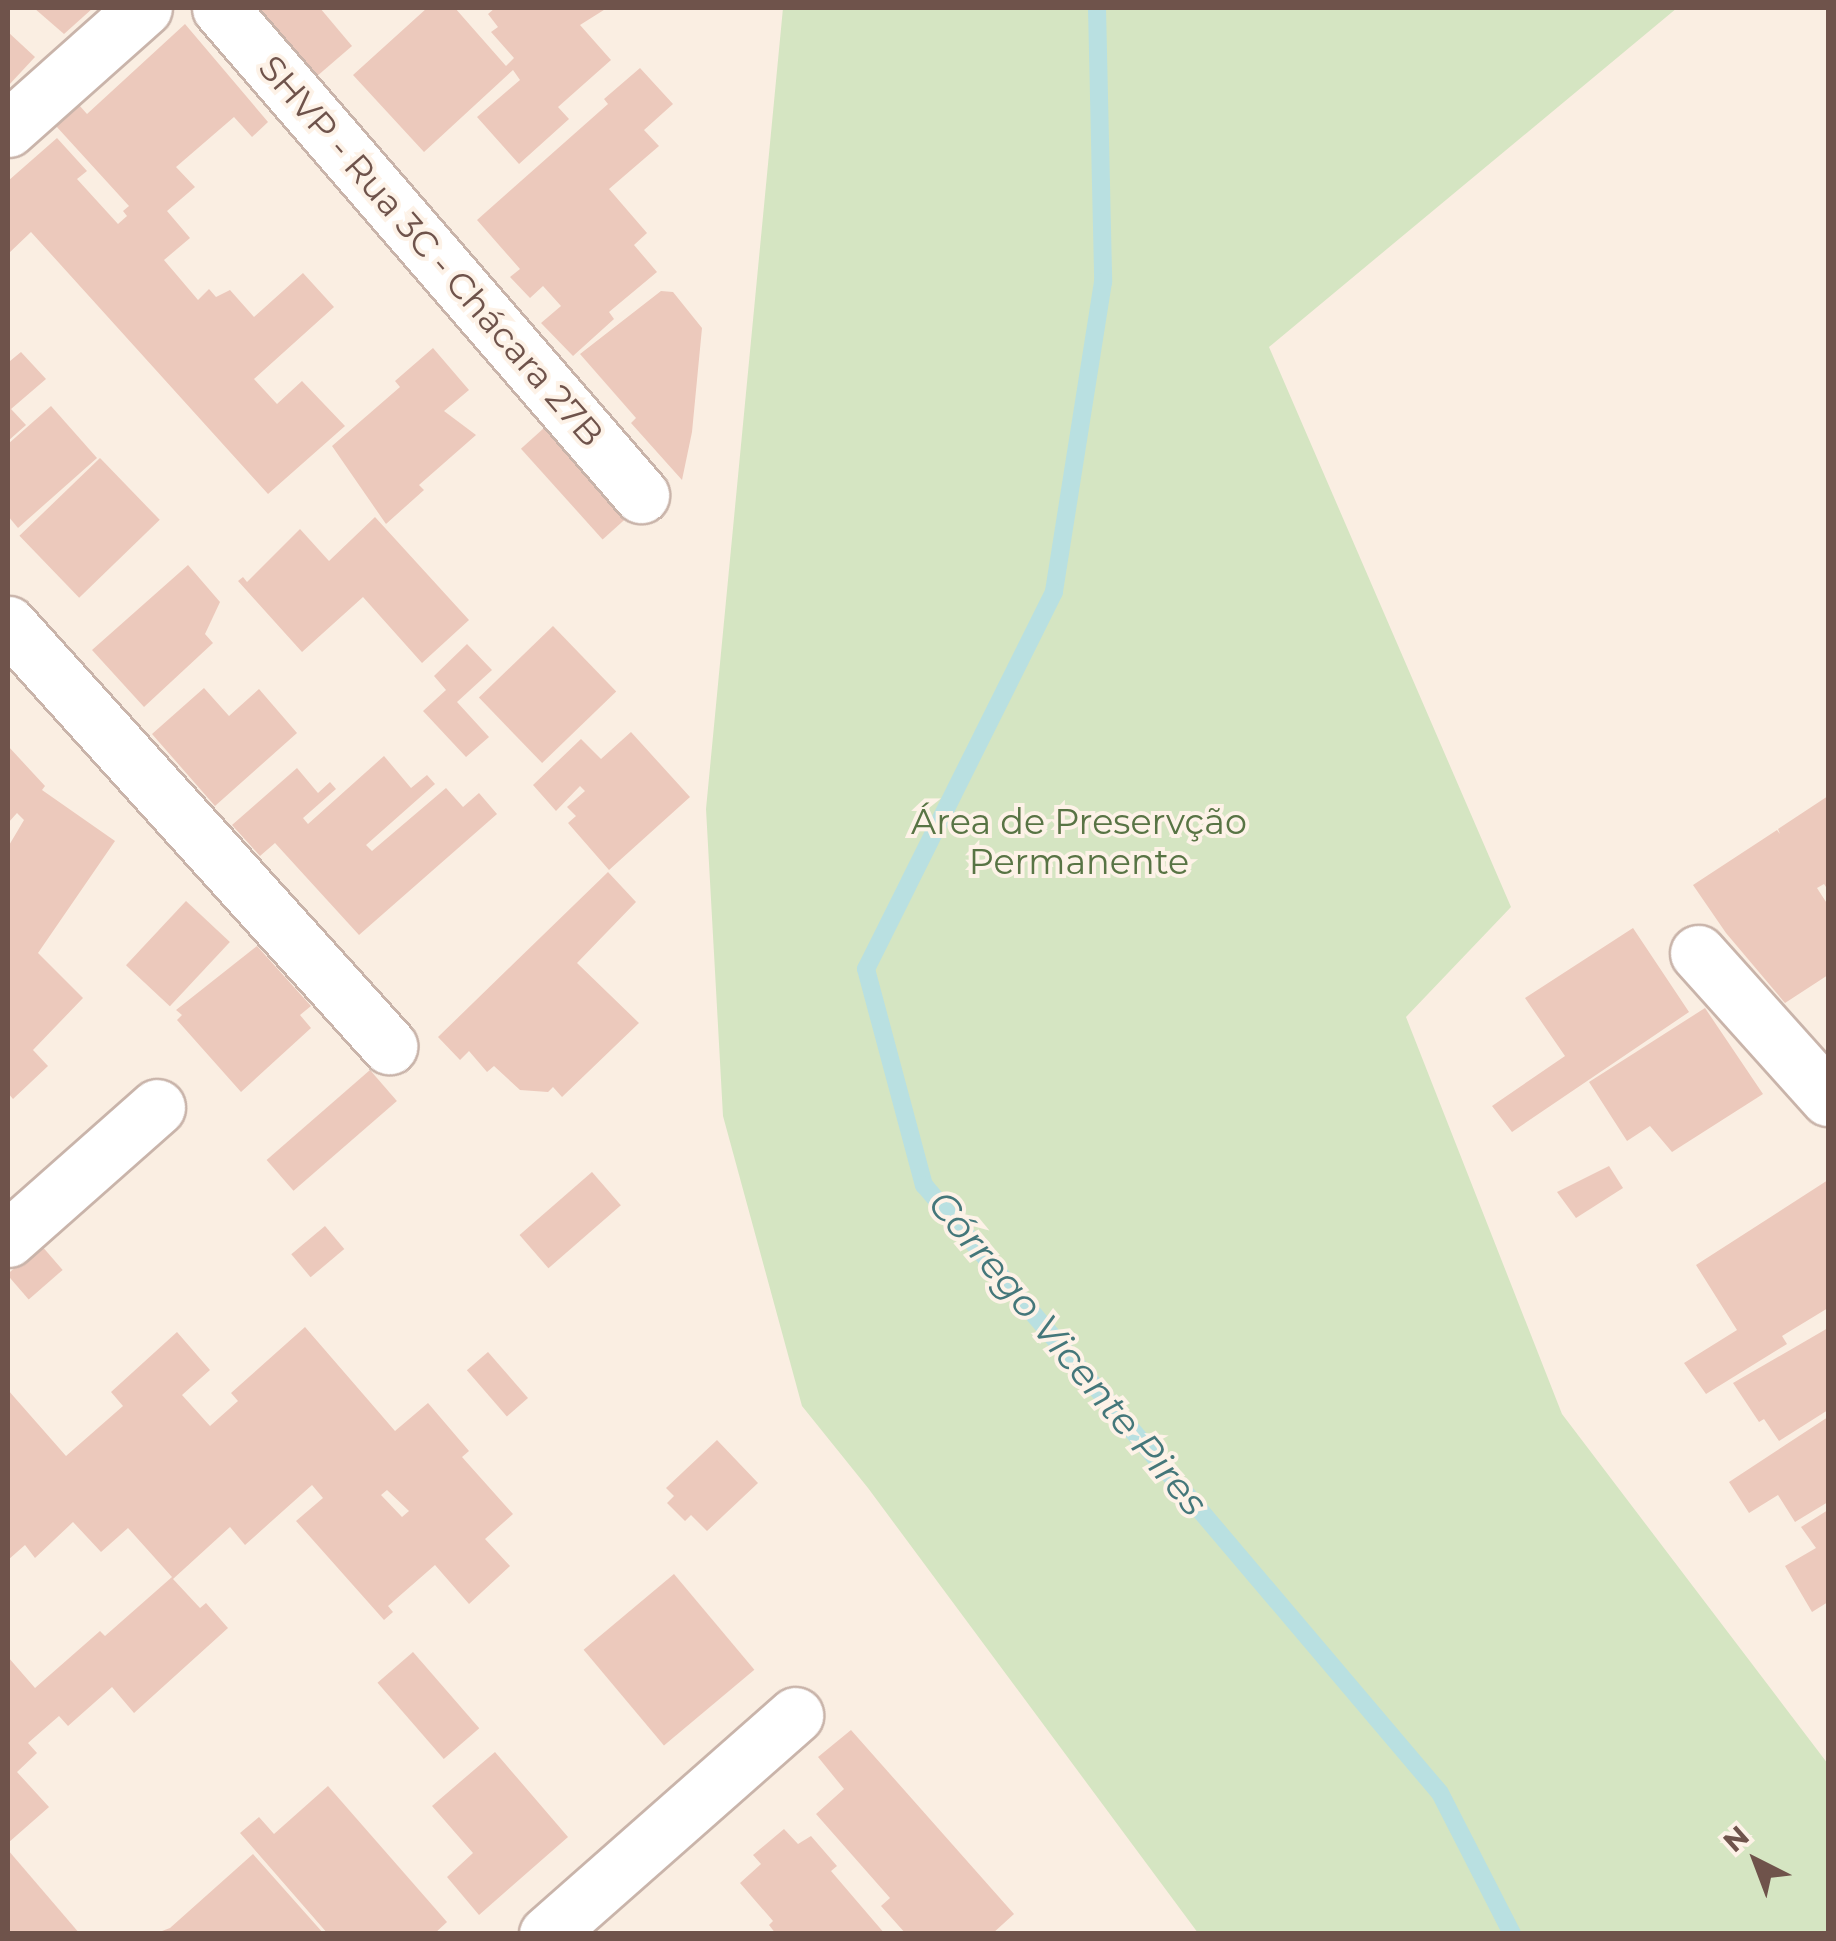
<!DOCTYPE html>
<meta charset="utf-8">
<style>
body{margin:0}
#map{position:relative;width:1836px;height:1941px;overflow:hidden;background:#faeee2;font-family:Montserrat,sans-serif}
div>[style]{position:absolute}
.green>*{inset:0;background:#d5e5c2}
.stream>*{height:18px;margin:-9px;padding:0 9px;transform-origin:9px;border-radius:9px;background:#b9e0e1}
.building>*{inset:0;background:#ecc9bc;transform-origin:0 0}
.roads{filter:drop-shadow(2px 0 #c9b4aa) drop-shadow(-2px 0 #c9b4aa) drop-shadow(0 2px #c9b4aa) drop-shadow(0 -2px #c9b4aa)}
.minor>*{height:55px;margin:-27.5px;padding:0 27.5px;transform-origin:27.5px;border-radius:27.5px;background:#fff}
span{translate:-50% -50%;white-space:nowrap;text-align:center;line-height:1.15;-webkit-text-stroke:8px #fdf2e7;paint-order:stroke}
.street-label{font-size:35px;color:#6f534b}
.park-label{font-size:35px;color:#587444}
.water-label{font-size:38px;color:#44777a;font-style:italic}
.frame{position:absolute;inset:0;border:10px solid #6f534b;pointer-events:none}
.north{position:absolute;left:1706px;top:1811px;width:100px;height:100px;-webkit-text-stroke:8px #fdf2e7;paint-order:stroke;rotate:318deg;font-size:28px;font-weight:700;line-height:40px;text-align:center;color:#6f534b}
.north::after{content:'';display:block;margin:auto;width:35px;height:45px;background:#6f534b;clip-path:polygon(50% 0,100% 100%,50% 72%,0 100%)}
</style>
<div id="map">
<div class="green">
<div style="clip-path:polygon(783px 8px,1677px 8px,1269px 347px,1511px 907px,1406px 1017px,1562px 1414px,1828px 1764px,1828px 1933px,1198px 1933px,868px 1488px,802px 1406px,723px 1116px,706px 809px)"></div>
</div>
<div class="stream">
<div style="left:1097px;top:8px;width:274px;rotate:88.7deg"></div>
<div style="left:1103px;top:282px;width:314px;rotate:99deg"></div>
<div style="left:1054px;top:592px;width:421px;rotate:116.5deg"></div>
<div style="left:866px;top:969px;width:224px;rotate:75deg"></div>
<div style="left:924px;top:1185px;width:797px;rotate:49.68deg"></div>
<div style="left:1440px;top:1793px;width:158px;rotate:62.9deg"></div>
</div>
<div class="building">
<div style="clip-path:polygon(34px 8px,93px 8px,64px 34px)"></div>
<div style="clip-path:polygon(254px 8px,320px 8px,352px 46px,316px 77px)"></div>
<div style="clip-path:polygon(427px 8px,455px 8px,506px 66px,514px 58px,491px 32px,498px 27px,488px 14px,495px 8px,607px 8px,580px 25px,611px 60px,558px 107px,569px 119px,519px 164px,477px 117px,520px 80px,513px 70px,424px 152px,353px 75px)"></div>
<div style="clip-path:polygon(185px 24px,268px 122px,252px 137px,234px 117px,176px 167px,195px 187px,167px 211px,190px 238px,164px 260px,198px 300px,209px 289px,216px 297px,230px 290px,254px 317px,303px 273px,334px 307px,254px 379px,277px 404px,302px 381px,345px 426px,268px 494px,31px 232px,8px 254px,8px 181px,57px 138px,87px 171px,77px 179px,118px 224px,127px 216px,123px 211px,129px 206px,56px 126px,79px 105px,87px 114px)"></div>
<div style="clip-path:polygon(8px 32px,35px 57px,8px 86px)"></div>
<div style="clip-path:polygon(640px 68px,673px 104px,644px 130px,659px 146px,609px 189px,647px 233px,634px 245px,657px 272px,609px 312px,614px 319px,573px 356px,541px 323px,561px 306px,543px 286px,530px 298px,510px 277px,520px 269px,477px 220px,608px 104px,604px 99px)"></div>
<div style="clip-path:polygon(661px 291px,673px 292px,702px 328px,692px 432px,682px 480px,631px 423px,636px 418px,580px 354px)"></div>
<div style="clip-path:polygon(433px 348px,469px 390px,444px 411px,476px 435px,419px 485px,424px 490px,386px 524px,332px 446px,400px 387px,395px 381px)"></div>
<div style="clip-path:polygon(21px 352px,46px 379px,11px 409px,26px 425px,8px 441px,8px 359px,10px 361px)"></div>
<div style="clip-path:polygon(51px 406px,97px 458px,18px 528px,8px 516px,8px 444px)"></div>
<div style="left:544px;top:428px;width:122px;height:31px;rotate:48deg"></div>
<div style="left:100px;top:458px;width:86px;height:112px;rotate:46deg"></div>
<div style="clip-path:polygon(375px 517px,469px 620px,422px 663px,363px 597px,302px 652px,238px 581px,243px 577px,247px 582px,300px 529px,329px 561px)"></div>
<div style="clip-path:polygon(188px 565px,220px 602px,205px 634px,213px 643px,144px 707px,92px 650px)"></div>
<div style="left:553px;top:626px;width:91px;height:103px;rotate:46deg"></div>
<div style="clip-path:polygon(467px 644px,492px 670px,457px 702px,489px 737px,466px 757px,423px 711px,446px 690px,434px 676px)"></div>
<div style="clip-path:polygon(204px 688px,229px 716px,259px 689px,297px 733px,215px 806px,152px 734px)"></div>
<div style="clip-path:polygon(631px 732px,690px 797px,609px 870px,568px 823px,576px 816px,567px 807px,585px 791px,580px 786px,556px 811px,533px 785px,581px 739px,601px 759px)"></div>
<div style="clip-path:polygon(8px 746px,45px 786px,42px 790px,115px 841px,38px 953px,83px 998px,33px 1050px,48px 1066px,13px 1099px,8px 1093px,8px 847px,24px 820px,17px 813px,8px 823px)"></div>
<div style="clip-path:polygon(384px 756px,411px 788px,427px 775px,435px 784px,366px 845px,372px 851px,446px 788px,463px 807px,479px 793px,497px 814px,359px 935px,275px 843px,260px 856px,232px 825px,297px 768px,318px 793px,330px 782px,336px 789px,303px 818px,308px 824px)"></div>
<div style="clip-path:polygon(1828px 796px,1828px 890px,1824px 884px,1817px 888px,1828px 905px,1828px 975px,1785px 1003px,1726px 933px,1693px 885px,1777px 830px,1780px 834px,1778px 829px)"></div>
<div style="clip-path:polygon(608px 872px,636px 902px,577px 963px,639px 1023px,562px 1097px,553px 1087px,548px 1092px,520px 1090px,494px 1066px,487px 1072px,469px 1051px,460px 1060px,438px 1037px)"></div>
<div style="left:186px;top:901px;width:60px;height:88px;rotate:43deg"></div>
<div style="clip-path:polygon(1633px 928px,1689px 1012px,1512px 1132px,1492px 1106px,1565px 1056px,1525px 998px)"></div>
<div style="clip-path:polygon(257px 946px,311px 1006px,300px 1015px,311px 1028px,241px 1092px,177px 1020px,182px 1015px,176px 1010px)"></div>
<div style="clip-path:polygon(1705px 1008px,1763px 1094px,1672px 1152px,1650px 1126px,1627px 1141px,1589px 1082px)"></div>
<div style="left:370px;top:1070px;width:41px;height:137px;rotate:49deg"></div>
<div style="clip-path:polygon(1609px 1166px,1623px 1188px,1576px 1218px,1557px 1192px)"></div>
<div style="left:592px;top:1172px;width:44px;height:96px;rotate:49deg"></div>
<div style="clip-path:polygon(1828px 1180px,1828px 1308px,1782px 1336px,1787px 1344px,1706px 1394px,1684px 1363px,1737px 1330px,1696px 1265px)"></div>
<div style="left:325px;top:1226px;width:30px;height:44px;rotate:50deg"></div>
<div style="left:41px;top:1245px;width:33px;height:45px;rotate:49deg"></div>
<div style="clip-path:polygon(evenodd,305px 1327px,395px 1431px,428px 1403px,469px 1451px,462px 1457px,513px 1514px,485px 1539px,510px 1566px,469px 1604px,435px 1565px,388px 1606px,393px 1612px,384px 1620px,296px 1521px,323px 1498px,312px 1485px,245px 1545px,230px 1527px,173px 1579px,200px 1608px,206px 1603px,228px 1628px,134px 1713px,112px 1687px,68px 1726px,59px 1716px,28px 1743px,37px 1753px,17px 1772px,49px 1807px,8px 1843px,8px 1657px,35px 1688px,100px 1631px,105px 1636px,172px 1577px,128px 1528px,101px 1552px,73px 1522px,35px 1558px,25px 1545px,8px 1560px,8px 1390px,66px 1456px,123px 1406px,111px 1392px,177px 1332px,210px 1370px,182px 1395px,210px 1426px,238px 1401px,231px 1393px,305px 1327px,387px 1490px,409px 1511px,402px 1517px,381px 1495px,387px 1490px)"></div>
<div style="clip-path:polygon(1828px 1328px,1828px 1410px,1779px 1441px,1764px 1419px,1759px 1422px,1733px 1383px)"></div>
<div style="left:488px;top:1352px;width:61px;height:28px;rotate:49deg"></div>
<div style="clip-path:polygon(1828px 1417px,1828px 1502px,1795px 1522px,1778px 1495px,1749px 1513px,1729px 1482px)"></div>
<div style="clip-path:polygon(717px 1440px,758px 1483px,707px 1531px,691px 1515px,685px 1521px,667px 1503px,674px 1496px,666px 1488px)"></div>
<div style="clip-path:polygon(1828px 1510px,1828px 1602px,1812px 1612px,1785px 1566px,1816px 1548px,1801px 1527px)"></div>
<div style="left:674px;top:1574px;width:125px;height:118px;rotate:50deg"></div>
<div style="left:413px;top:1652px;width:101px;height:47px;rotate:49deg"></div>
<div style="clip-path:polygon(851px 1730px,1014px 1914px,992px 1934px,906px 1934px,881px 1906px,890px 1898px,816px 1814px,844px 1789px,818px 1757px)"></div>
<div style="clip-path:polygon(495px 1752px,568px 1837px,479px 1915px,447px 1877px,473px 1853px,432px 1806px)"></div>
<div style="clip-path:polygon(328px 1786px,447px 1922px,434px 1934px,328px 1934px,240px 1833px,259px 1817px,274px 1834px)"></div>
<div style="clip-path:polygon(784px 1829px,798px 1844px,811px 1836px,837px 1866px,831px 1871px,885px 1934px,776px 1934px,769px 1925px,773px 1921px,740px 1883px,761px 1864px,753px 1855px)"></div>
<div style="clip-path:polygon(8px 1850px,80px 1934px,8px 1934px)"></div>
<div style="clip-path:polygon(253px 1854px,324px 1934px,154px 1934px,170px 1928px)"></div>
</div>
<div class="roads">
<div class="minor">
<div style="left:220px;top:8px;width:644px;rotate:49.16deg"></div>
<div style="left:8px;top:129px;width:182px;rotate:-41.7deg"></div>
<div style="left:8px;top:624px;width:569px;rotate:47.92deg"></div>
<div style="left:1698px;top:953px;width:195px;rotate:48.1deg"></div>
<div style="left:8px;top:1239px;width:199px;rotate:-41.5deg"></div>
<div style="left:547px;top:1934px;width:331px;rotate:-41.4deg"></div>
</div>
</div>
<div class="street-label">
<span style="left:431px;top:251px;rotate:49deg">SHVP - Rua 3C - Chácara 27B</span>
</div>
<div class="park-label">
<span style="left:1079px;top:842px">Área de Preservção<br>Permanente</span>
</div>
<div class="water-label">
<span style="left:1068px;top:1353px;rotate:50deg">Córrego Vicente Pires</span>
</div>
<div class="frame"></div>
<div class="north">N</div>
</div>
